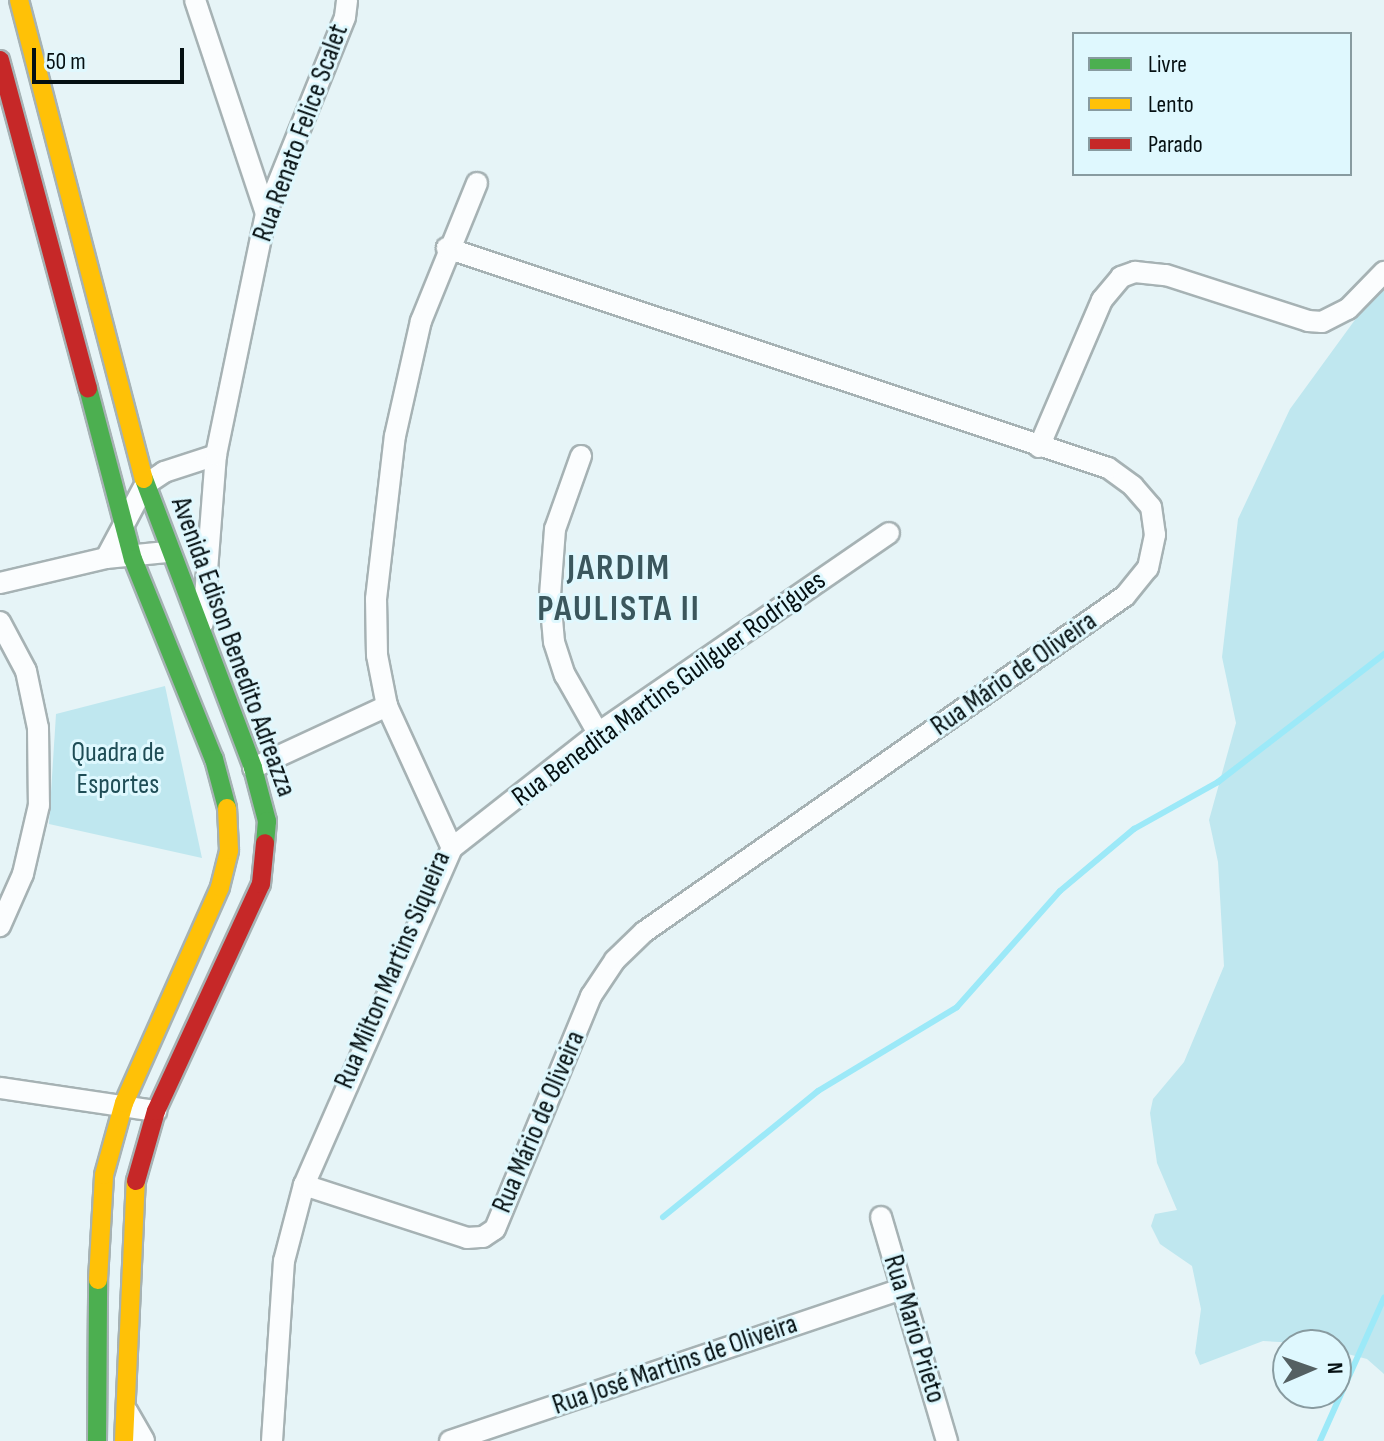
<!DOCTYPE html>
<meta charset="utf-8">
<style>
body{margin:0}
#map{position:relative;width:1384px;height:1441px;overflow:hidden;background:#e6f4f7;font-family:"Sofia Sans Condensed",sans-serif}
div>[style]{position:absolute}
.green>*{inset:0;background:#bfe7ef}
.stream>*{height:6px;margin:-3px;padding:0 3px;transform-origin:3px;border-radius:3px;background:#9ce9f8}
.roads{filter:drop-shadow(2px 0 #a6b2b4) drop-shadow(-2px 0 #a6b2b4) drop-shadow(0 2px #a6b2b4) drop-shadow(0 -2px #a6b2b4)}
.street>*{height:20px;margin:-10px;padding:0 10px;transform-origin:10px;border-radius:10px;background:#fbfdfe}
.fast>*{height:18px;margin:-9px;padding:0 9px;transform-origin:9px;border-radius:9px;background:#4caf50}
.slow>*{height:18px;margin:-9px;padding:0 9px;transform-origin:9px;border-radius:9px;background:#ffc107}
.jam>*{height:18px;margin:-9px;padding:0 9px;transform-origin:9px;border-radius:9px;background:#c62828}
span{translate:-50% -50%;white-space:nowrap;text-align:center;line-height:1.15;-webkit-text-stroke:6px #dff8fe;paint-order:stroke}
.street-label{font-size:28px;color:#051012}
.park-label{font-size:28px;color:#1f4d56}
.district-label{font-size:36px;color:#3b575d;font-weight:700;letter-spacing:2px}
.legend{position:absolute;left:1072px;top:32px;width:280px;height:144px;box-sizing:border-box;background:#dff8fe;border:2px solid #889ba0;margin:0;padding:10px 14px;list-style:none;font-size:24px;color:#051012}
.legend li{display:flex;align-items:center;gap:16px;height:40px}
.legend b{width:40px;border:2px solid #889ba0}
.north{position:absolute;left:1272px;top:1329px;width:80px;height:80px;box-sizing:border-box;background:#dff8fe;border:2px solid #889ba0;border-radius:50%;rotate:88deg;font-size:22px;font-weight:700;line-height:32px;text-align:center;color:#051012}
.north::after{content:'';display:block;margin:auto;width:28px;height:36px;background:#546062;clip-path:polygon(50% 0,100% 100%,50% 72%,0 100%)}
.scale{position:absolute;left:32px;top:48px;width:152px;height:36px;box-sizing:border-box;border:4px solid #051012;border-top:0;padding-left:10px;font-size:24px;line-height:28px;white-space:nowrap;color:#051012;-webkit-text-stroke:6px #dff8fe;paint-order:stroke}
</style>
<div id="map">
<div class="green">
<div style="clip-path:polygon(1384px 280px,1384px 1374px,1367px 1359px,1336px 1351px,1336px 1345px,1263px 1341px,1200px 1365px,1195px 1353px,1201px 1309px,1192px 1266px,1160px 1244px,1151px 1226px,1155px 1214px,1177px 1210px,1157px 1163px,1150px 1113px,1153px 1099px,1184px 1062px,1224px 966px,1218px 862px,1209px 820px,1236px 723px,1222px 657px,1238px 519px,1290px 409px)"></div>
<div style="clip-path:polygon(165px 686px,202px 858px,49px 824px,56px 714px)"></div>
</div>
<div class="stream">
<div style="left:663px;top:1217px;width:200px;rotate:-39.1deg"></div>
<div style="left:818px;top:1091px;width:162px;rotate:-31.1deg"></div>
<div style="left:957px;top:1007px;width:155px;rotate:-48.4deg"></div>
<div style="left:1060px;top:891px;width:97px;rotate:-40deg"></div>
<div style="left:1134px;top:829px;width:96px;rotate:-29.2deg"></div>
<div style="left:1218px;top:782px;width:210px;rotate:-37.6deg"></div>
<div style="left:1320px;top:1441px;width:157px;rotate:-65.9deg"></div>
</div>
<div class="roads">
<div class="street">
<div style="left:195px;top:0;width:225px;rotate:71.6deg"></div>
<div style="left:1039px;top:447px;width:160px;rotate:-66.8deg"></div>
<div style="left:1102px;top:300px;width:30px;rotate:-50deg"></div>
<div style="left:1121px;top:277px;width:15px;rotate:-20deg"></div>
<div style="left:1135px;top:272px;width:31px;rotate:6deg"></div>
<div style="left:1166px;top:275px;width:149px;rotate:17.9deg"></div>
<div style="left:1308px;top:321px;width:14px;rotate:4deg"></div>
<div style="left:1322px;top:322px;width:29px;rotate:-27deg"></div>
<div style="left:1348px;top:309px;width:52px;rotate:-45.8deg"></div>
<div style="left:581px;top:456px;width:77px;rotate:109.6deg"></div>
<div style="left:555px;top:529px;width:67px;rotate:94.3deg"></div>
<div style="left:550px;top:596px;width:46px;rotate:85deg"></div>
<div style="left:554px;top:642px;width:35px;rotate:72deg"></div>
<div style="left:565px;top:675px;width:67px;rotate:60.4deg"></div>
<div style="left:106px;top:558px;width:83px;rotate:-61.9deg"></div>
<div style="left:145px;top:485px;width:23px;rotate:-34deg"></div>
<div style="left:164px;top:472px;width:55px;rotate:-18.1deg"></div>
<div style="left:0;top:583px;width:109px;rotate:-13.3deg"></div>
<div style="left:106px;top:558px;width:61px;rotate:-5.6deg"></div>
<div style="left:0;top:622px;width:55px;rotate:62deg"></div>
<div style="left:26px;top:671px;width:58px;rotate:78.1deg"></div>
<div style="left:38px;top:728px;width:77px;rotate:89.3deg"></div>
<div style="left:39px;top:805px;width:71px;rotate:103.1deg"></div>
<div style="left:23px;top:874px;width:57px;rotate:113.9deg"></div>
<div style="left:203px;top:623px;width:169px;rotate:-85.6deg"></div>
<div style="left:216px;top:455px;width:247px;rotate:-78.3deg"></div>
<div style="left:266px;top:213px;width:211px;rotate:-68deg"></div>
<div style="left:345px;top:17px;width:17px;rotate:-83deg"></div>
<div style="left:253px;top:768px;width:148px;rotate:-24.8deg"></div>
<div style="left:452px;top:848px;width:156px;rotate:-114.6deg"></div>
<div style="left:387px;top:706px;width:52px;rotate:-101.1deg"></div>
<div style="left:377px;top:655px;width:56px;rotate:-91deg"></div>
<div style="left:376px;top:599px;width:164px;rotate:-83.4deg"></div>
<div style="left:395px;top:436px;width:118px;rotate:-77.3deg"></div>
<div style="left:421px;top:321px;width:149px;rotate:-67.9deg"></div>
<div style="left:0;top:1088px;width:158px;rotate:8.4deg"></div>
<div style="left:304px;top:1185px;width:171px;rotate:18deg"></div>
<div style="left:467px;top:1238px;width:16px;rotate:-4deg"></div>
<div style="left:483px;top:1237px;width:14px;rotate:-34deg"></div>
<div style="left:495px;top:1229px;width:252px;rotate:-67.6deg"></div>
<div style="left:591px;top:996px;width:43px;rotate:-56.3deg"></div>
<div style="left:615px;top:960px;width:40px;rotate:-44deg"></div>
<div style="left:644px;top:932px;width:587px;rotate:-34.94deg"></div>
<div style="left:1125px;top:596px;width:36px;rotate:-51deg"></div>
<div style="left:1148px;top:568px;width:34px;rotate:-78deg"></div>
<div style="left:1155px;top:535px;width:28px;rotate:-98deg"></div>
<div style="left:1151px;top:507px;width:28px;rotate:-131deg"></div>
<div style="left:1133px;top:486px;width:31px;rotate:-144deg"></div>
<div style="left:1108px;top:468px;width:697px;rotate:-161.59deg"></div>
<div style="left:881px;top:1217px;width:234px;rotate:73.6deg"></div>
<div style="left:127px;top:1411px;width:34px;rotate:60deg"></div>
<div style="left:272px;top:1441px;width:180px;rotate:-86.2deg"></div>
<div style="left:284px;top:1261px;width:79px;rotate:-75.3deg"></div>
<div style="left:304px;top:1185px;width:368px;rotate:-66.3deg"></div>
<div style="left:452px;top:848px;width:186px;rotate:-38.2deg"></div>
<div style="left:598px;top:733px;width:353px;rotate:-34.5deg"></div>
<div style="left:450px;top:1441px;width:476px;rotate:-18.6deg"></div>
</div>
<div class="fast">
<div style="left:88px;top:388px;width:177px;rotate:75.3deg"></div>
<div style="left:133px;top:559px;width:216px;rotate:68deg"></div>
<div style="left:214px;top:759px;width:51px;rotate:75.1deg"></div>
<div style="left:144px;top:479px;width:309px;rotate:69.3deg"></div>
<div style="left:253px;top:768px;width:55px;rotate:75.2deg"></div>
<div style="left:267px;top:821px;width:22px;rotate:95deg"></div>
<div style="left:97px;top:1441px;width:161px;rotate:-89.6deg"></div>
</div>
<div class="slow">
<div style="left:19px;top:0;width:495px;rotate:75.4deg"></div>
<div style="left:98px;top:1280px;width:105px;rotate:-86.7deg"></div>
<div style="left:104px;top:1175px;width:75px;rotate:-74.5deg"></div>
<div style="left:124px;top:1103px;width:236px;rotate:-66deg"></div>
<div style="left:220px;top:887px;width:38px;rotate:-76deg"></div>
<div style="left:229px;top:850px;width:42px;rotate:-92.7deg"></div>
<div style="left:124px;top:1441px;width:260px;rotate:-87.4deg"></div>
</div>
<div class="jam">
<div style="left:0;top:60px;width:340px;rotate:75deg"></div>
<div style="left:136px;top:1181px;width:73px;rotate:-74.1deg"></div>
<div style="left:156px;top:1111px;width:250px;rotate:-65.2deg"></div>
<div style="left:261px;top:884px;width:41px;rotate:-84.4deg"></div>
</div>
</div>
<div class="street-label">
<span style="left:301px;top:133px;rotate:-70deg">Rua Renato Felice Scalet</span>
<span style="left:233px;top:647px;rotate:70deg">Avenida Edison Benedito Adreazza</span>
<span style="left:1014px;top:674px;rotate:-35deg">Rua Mário de Oliveira</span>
<span style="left:669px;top:689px;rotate:-36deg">Rua Benedita Martins Guilguer Rodrigues</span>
<span style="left:393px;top:970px;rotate:-67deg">Rua Milton Martins Siqueira</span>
<span style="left:539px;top:1122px;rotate:-67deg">Rua Mário de Oliveira</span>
<span style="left:914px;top:1329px;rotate:73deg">Rua Mario Prieto</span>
<span style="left:675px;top:1365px;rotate:-19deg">Rua José Martins de Oliveira</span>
</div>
<div class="park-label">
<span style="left:118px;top:769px">Quadra de<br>Esportes</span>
</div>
<div class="district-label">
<span style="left:619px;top:589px">JARDIM<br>PAULISTA II</span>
</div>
<ul class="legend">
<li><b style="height:10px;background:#4caf50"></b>Livre</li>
<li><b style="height:10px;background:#ffc107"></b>Lento</li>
<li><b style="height:10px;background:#c62828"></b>Parado</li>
</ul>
<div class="north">N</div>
<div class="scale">50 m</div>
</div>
